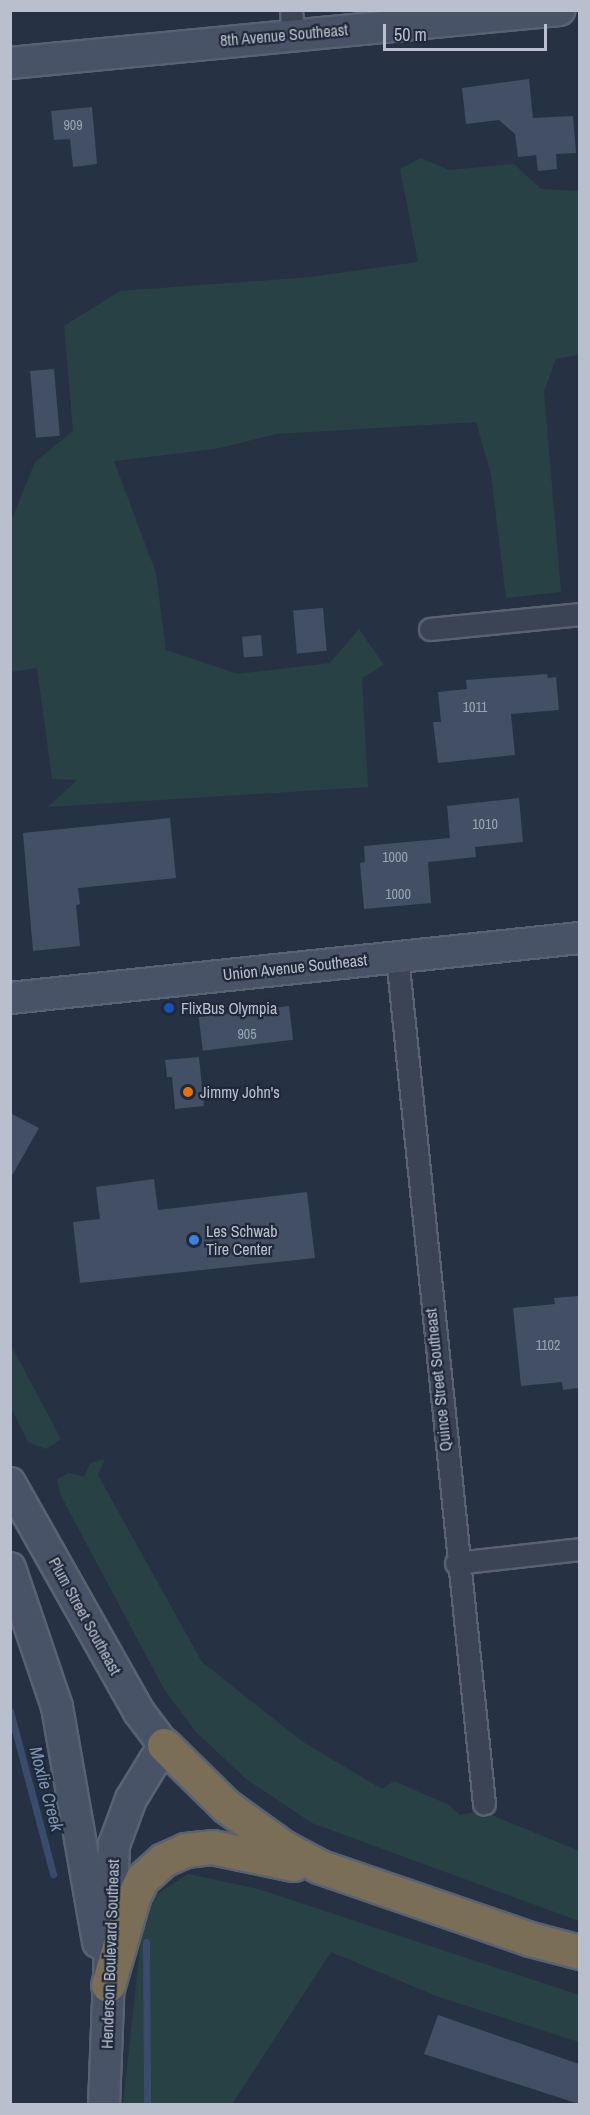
<!DOCTYPE html>
<style>
body{margin:0}
#map{position:relative;width:590px;height:2115px;overflow:hidden;background:#263244;font-family:"Archivo Narrow",sans-serif}
div>[style]{position:absolute}
.green>*{inset:0;background:#284145}
.stream>*{height:7px;margin:-3.5px;padding:0 3.5px;transform-origin:3.5px;border-radius:3.5px;background:#394c6c}
.building>*{inset:0;background:#424f64;transform-origin:0 0}
.roads{filter:drop-shadow(2px 0 #596271) drop-shadow(-2px 0 #596271) drop-shadow(0 2px #596271) drop-shadow(0 -2px #596271)}
.street>*{height:21px;margin:-10.5px;padding:0 10.5px;transform-origin:10.5px;border-radius:10.5px;background:#3b4454}
.secondary>*{height:30px;margin:-15px;padding:0 15px;transform-origin:15px;border-radius:15px;background:#495367}
.highway>*{height:33px;margin:-16.5px;padding:0 16.5px;transform-origin:16.5px;border-radius:16.5px;background:#7a6e57}
.dots>*{width:16px;height:16px;translate:-50% -50%;box-sizing:border-box;border:3px solid #1f2939;border-radius:50%}
span{translate:-50% -50%;white-space:nowrap;text-align:center;line-height:1.15;-webkit-text-stroke:4.5px #1f2939;paint-order:stroke}
.number-label{font-size:14px;color:#9aa4b3}
.number-label span{-webkit-text-stroke-width:0}
.street-label{font-size:16px;color:#b8c0cd}
.poi-label{font-size:16px;color:#b8c0cd}
.left{translate:0 -50%;text-align:left}
.water-label{font-size:18px;color:#7e94b5;font-style:italic}
.frame{position:absolute;inset:0;border:12px solid #b8c0cd;pointer-events:none}
.scale{position:absolute;left:383px;top:24px;width:164px;height:27px;box-sizing:border-box;border:3px solid #b8c0cd;border-top:0;padding-left:8px;font-size:18px;line-height:21px;white-space:nowrap;color:#b8c0cd;-webkit-text-stroke:4px #1f2939;paint-order:stroke}
</style>
<div id="map">
<div class="green">
<div style="clip-path:polygon(421px 158px,449px 170px,514px 164px,541px 189px,579px 191px,579px 355px,556px 359px,544px 392px,561px 592px,506px 598px,491px 475px,476px 422px,277px 434px,215px 449px,114px 461px,156px 573px,166px 650px,238px 674px,330px 663px,359px 629px,384px 665px,362px 678px,368px 787px,48px 807px,77px 780px,52px 779px,37px 668px,11px 672px,10px 524px,35px 462px,73px 431px,64px 326px,120px 291px,310px 277px,418px 262px,400px 169px)"></div>
<div style="clip-path:polygon(11px 1345px,61px 1439px,46px 1449px,28px 1442px,11px 1408px)"></div>
<div style="clip-path:polygon(105px 1459px,98px 1475px,202px 1662px,303px 1742px,382px 1789px,394px 1781px,449px 1805px,460px 1815px,482px 1811px,579px 1851px,579px 1921px,312px 1823px,246px 1779px,196px 1732px,164px 1689px,61px 1496px,57px 1479px,69px 1473px,84px 1477px,90px 1463px)"></div>
<div style="clip-path:polygon(188px 1874px,258px 1889px,579px 1995px,579px 2042px,439px 1997px,331px 1952px,232px 2104px,123px 2104px,145px 1902px)"></div>
</div>
<div class="stream">
<div style="left:10px;top:1711px;width:169px;rotate:75.2deg"></div>
<div style="left:146px;top:1942px;width:162px;rotate:89.6deg"></div>
</div>
<div class="building">
<div style="clip-path:polygon(529px 79px,533px 118px,573px 116px,576px 153px,556px 154px,557px 169px,538px 171px,536px 155px,518px 157px,515px 134px,499px 120px,466px 124px,462px 88px)"></div>
<div style="clip-path:polygon(92px 107px,97px 164px,73px 167px,70px 139px,54px 140px,51px 111px)"></div>
<div style="left:54px;top:369px;width:67px;height:24px;rotate:85deg"></div>
<div style="left:323px;top:608px;width:43px;height:30px;rotate:85deg"></div>
<div style="left:261px;top:635px;width:21px;height:19px;rotate:85deg"></div>
<div style="clip-path:polygon(547px 674px,548px 678px,556px 677px,559px 710px,511px 714px,515px 755px,438px 763px,433px 722px,441px 722px,438px 692px,467px 689px,466px 680px)"></div>
<div style="clip-path:polygon(519px 798px,523px 842px,475px 847px,476px 857px,428px 862px,431px 903px,364px 909px,360px 863px,365px 862px,364px 846px,450px 838px,447px 806px)"></div>
<div style="clip-path:polygon(170px 818px,176px 878px,78px 888px,80px 904px,76px 905px,80px 946px,33px 951px,23px 833px)"></div>
<div style="left:289px;top:1006px;width:34px;height:91px;rotate:83deg"></div>
<div style="clip-path:polygon(199px 1057px,204px 1106px,175px 1109px,172px 1077px,167px 1077px,165px 1060px)"></div>
<div style="clip-path:polygon(10px 1113px,39px 1128px,10px 1179px)"></div>
<div style="clip-path:polygon(154px 1179px,158px 1210px,307px 1192px,315px 1258px,80px 1283px,73px 1222px,100px 1219px,96px 1187px)"></div>
<div style="clip-path:polygon(579px 1296px,579px 1388px,563px 1390px,562px 1382px,521px 1386px,513px 1308px,555px 1304px,554px 1298px)"></div>
<div style="clip-path:polygon(438px 2015px,579px 2064px,579px 2104px,424px 2054px)"></div>
</div>
<div class="roads">
<div class="street">
<div style="left:291px;top:10px;width:24px;rotate:85deg"></div>
<div style="left:430px;top:629px;width:151px;rotate:-5.7deg"></div>
<div style="left:397px;top:956px;width:852px;rotate:84.14deg"></div>
<div style="left:456px;top:1563px;width:125px;rotate:-6.4deg"></div>
</div>
<div class="secondary">
<div style="left:10px;top:63px;width:552px;rotate:-5.51deg"></div>
<div style="left:10px;top:998px;width:573px;rotate:-6.01deg"></div>
<div style="left:10px;top:1483px;width:263px;rotate:60.6deg"></div>
<div style="left:139px;top:1712px;width:41px;rotate:52.9deg"></div>
<div style="left:164px;top:1745px;width:63px;rotate:121.4deg"></div>
<div style="left:131px;top:1799px;width:49px;rotate:110.3deg"></div>
<div style="left:114px;top:1845px;width:259px;rotate:92.2deg"></div>
<div style="left:10px;top:1568px;width:147px;rotate:71.3deg"></div>
<div style="left:57px;top:1707px;width:239px;rotate:80.1deg"></div>
</div>
<div class="highway">
<div style="left:164px;top:1745px;width:87px;rotate:44.5deg"></div>
<div style="left:226px;top:1806px;width:70px;rotate:35.7deg"></div>
<div style="left:283px;top:1847px;width:40px;rotate:28deg"></div>
<div style="left:318px;top:1866px;width:224px;rotate:19deg"></div>
<div style="left:530px;top:1939px;width:52px;rotate:14.6deg"></div>
<div style="left:108px;top:1985px;width:94px;rotate:-73.9deg"></div>
<div style="left:134px;top:1895px;width:18px;rotate:-63deg"></div>
<div style="left:142px;top:1879px;width:28px;rotate:-42deg"></div>
<div style="left:163px;top:1860px;width:24px;rotate:-24deg"></div>
<div style="left:185px;top:1850px;width:27px;rotate:-6deg"></div>
<div style="left:212px;top:1847px;width:83px;rotate:11.9deg"></div>
</div>
</div>
<div class="dots">
<div style="left:169px;top:1008px;background:#1a4fb4"></div>
<div style="left:188px;top:1092px;background:#e8710a"></div>
<div style="left:194px;top:1240px;background:#3f7fe0"></div>
</div>
<div class="number-label">
<span style="left:73px;top:125px">909</span>
<span style="left:475px;top:707px">1011</span>
<span style="left:485px;top:824px">1010</span>
<span style="left:395px;top:857px">1000</span>
<span style="left:398px;top:894px">1000</span>
<span style="left:247px;top:1034px">905</span>
<span style="left:548px;top:1345px">1102</span>
</div>
<div class="street-label">
<span style="left:284px;top:35px;rotate:-5deg">8th Avenue Southeast</span>
<span style="left:295px;top:967px;rotate:-6deg">Union Avenue Southeast</span>
<span style="left:438px;top:1380px;rotate:-96deg">Quince Street Southeast</span>
<span style="left:85px;top:1616px;rotate:61deg">Plum Street Southeast</span>
<span style="left:110px;top:1954px;rotate:-88deg">Henderson Boulevard Southeast</span>
</div>
<div class="poi-label">
<span class="left" style="left:181px;top:1008px">FlixBus Olympia</span>
<span class="left" style="left:200px;top:1092px">Jimmy John's</span>
<span class="left" style="left:206px;top:1240px">Les Schwab<br>Tire Center</span>
</div>
<div class="water-label">
<span style="left:46px;top:1789px;rotate:75deg">Moxlie Creek</span>
</div>
<div class="frame"></div>
<div class="scale">50 m</div>
</div>
